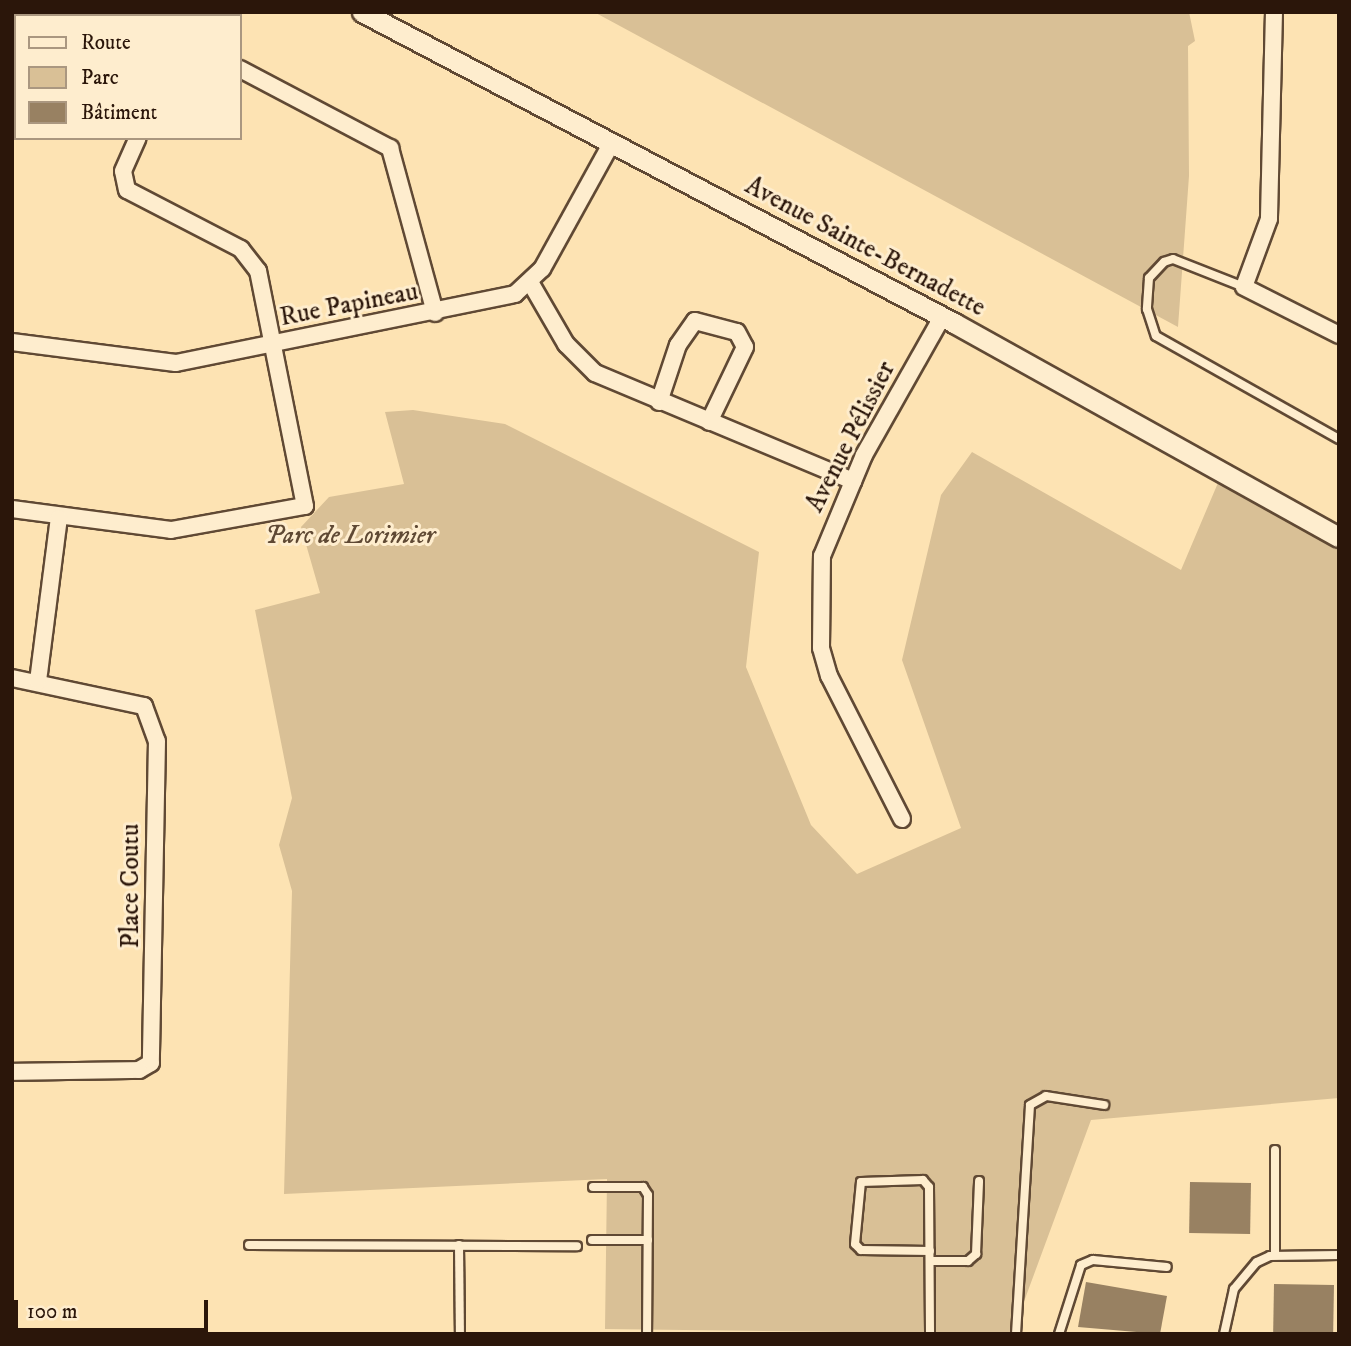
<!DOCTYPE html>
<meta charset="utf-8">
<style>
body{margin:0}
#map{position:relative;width:1351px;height:1346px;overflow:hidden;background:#fde3b3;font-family:"IM FELL DW Pica",serif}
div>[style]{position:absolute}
.green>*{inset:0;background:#d9c096}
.building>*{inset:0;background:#988162;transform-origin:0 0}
.roads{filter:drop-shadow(2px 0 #604934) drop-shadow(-2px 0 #604934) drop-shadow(0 2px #604934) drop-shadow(0 -2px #604934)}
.service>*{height:8px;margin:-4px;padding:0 4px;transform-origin:4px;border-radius:4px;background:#feedce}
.minor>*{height:16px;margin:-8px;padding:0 8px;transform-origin:8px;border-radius:8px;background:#feedce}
.tertiary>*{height:19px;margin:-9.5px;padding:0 9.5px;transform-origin:9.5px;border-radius:9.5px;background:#feedce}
span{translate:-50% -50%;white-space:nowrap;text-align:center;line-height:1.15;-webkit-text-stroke:6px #feedce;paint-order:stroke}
.street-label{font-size:26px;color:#2b160a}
.park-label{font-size:26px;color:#5f4934;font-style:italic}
.frame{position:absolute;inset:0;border:14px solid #2b160a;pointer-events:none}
.legend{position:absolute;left:14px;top:14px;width:228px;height:126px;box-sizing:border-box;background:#feedce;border:2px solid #aa9780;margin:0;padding:9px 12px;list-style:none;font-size:21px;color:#2b160a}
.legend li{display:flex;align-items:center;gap:14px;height:35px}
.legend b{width:35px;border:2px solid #aa9780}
.scale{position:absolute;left:14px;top:1300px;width:194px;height:32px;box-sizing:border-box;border:4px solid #2b160a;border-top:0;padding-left:9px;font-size:21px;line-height:24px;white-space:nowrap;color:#2b160a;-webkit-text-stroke:5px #feedce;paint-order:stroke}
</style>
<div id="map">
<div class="green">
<div style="clip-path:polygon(594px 12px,1189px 12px,1195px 41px,1188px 46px,1189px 176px,1178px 327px)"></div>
<div style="clip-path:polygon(413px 410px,505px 424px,759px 552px,746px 667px,811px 825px,857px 874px,961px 828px,902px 660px,941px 495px,972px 452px,1181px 570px,1223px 471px,1339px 537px,1339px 1098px,1091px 1120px,1012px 1334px,605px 1329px,607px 1179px,284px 1194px,292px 891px,279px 845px,292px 798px,255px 610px,320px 593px,301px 527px,329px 497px,404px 484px,385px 412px)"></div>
</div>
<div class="building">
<div style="left:1190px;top:1182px;width:61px;height:51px;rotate:1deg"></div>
<div style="clip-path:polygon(1086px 1282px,1167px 1296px,1160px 1334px,1078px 1327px)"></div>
<div style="left:1274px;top:1284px;width:60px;height:50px;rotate:1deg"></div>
</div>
<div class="roads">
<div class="service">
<div style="left:1244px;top:287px;width:76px;rotate:-158.5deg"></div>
<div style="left:1173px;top:259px;width:9px;rotate:162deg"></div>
<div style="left:1164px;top:262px;width:22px;rotate:133deg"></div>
<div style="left:1149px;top:278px;width:31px;rotate:94deg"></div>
<div style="left:1147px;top:309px;width:28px;rotate:72deg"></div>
<div style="left:1156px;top:336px;width:210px;rotate:29.4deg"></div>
<div style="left:1275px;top:1150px;width:105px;rotate:90deg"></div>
<div style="left:593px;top:1187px;width:50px"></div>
<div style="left:643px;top:1187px;width:9px;rotate:58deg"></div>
<div style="left:648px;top:1195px;width:139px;rotate:90.4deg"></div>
<div style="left:592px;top:1240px;width:56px"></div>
<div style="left:249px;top:1245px;width:328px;rotate:0.2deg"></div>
<div style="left:459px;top:1245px;width:89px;rotate:89.4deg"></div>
<div style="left:930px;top:1251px;width:69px;rotate:-179.2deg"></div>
<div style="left:861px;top:1250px;width:8px;rotate:-135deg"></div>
<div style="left:855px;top:1244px;width:62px;rotate:-84.5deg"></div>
<div style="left:861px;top:1182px;width:62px;rotate:-1.8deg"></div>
<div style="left:923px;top:1180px;width:9px;rotate:49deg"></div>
<div style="left:929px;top:1187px;width:147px;rotate:89.6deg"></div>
<div style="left:930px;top:1261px;width:38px"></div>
<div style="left:968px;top:1261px;width:11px;rotate:-41deg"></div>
<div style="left:976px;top:1254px;width:73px;rotate:-87.6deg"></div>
<div style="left:1016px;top:1334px;width:229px;rotate:-86.5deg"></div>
<div style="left:1030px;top:1105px;width:18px;rotate:-29deg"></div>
<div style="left:1046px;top:1096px;width:59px;rotate:8.8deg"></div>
<div style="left:1059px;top:1334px;width:72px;rotate:-72.3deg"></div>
<div style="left:1081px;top:1265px;width:13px;rotate:-23deg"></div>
<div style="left:1093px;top:1260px;width:74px;rotate:5.4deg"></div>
<div style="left:1224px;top:1334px;width:46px;rotate:-77.5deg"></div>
<div style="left:1234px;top:1289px;width:35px;rotate:-50deg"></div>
<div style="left:1257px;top:1262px;width:14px;rotate:-25deg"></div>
<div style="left:1270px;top:1256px;width:69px;rotate:-0.8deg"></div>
</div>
<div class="minor">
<div style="left:1274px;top:12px;width:207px;rotate:91.4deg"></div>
<div style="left:1269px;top:219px;width:72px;rotate:110.2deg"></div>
<div style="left:1244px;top:287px;width:106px;rotate:26.8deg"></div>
<div style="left:240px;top:69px;width:170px;rotate:27.8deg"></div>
<div style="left:390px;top:148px;width:171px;rotate:74.7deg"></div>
<div style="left:530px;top:282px;width:72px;rotate:59.9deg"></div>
<div style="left:566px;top:344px;width:41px;rotate:45deg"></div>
<div style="left:595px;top:373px;width:280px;rotate:22.7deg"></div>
<div style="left:12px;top:342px;width:165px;rotate:7.3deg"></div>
<div style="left:176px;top:363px;width:346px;rotate:-11.5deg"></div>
<div style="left:515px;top:294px;width:37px;rotate:-43deg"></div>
<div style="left:542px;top:269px;width:145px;rotate:-61.1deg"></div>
<div style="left:659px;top:402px;width:60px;rotate:-71.6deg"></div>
<div style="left:678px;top:345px;width:29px;rotate:-55deg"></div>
<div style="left:695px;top:321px;width:43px;rotate:14.7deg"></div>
<div style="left:737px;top:332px;width:17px;rotate:62deg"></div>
<div style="left:745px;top:347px;width:83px;rotate:115.6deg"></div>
<div style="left:12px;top:509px;width:160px;rotate:7.5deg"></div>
<div style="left:171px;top:530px;width:136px;rotate:-10.2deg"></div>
<div style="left:305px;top:506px;width:240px;rotate:-101.3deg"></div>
<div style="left:258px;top:271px;width:28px;rotate:-128deg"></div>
<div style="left:241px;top:249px;width:128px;rotate:-152.6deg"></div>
<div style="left:127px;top:190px;width:19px;rotate:-102deg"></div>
<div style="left:123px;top:171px;width:36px;rotate:-66deg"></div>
<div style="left:12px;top:678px;width:135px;rotate:12deg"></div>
<div style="left:144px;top:706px;width:37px;rotate:70deg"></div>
<div style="left:157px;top:741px;width:322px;rotate:91.1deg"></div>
<div style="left:151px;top:1063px;width:14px;rotate:150deg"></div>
<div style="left:139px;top:1070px;width:127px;rotate:179.1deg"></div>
<div style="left:38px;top:681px;width:164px;rotate:-82.7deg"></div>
<div style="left:902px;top:819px;width:161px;rotate:-117deg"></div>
<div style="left:829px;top:676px;width:29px;rotate:-106deg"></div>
<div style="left:821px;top:648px;width:92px;rotate:-89.4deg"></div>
<div style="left:822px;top:556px;width:109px;rotate:-67.4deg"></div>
<div style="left:864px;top:455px;width:159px;rotate:-60.5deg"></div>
</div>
<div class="tertiary">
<div style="left:362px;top:12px;width:669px;rotate:27.71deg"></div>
<div style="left:954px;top:323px;width:440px;rotate:29.1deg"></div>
<div style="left:12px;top:15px;width:4px;rotate:-56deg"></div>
</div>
</div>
<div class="street-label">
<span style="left:865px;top:247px;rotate:28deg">Avenue Sainte-Bernadette</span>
<span style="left:349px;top:305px;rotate:-11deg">Rue Papineau</span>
<span style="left:851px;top:437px;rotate:-63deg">Avenue Pélissier</span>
<span style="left:131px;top:886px;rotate:-90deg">Place Coutu</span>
</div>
<div class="park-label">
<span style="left:350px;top:536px">Parc de Lorimier</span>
</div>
<div class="frame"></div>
<ul class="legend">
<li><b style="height:9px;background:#feedce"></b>Route</li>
<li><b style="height:19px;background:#d9c096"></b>Parc</li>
<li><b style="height:19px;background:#988162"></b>Bâtiment</li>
</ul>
<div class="scale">100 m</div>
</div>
